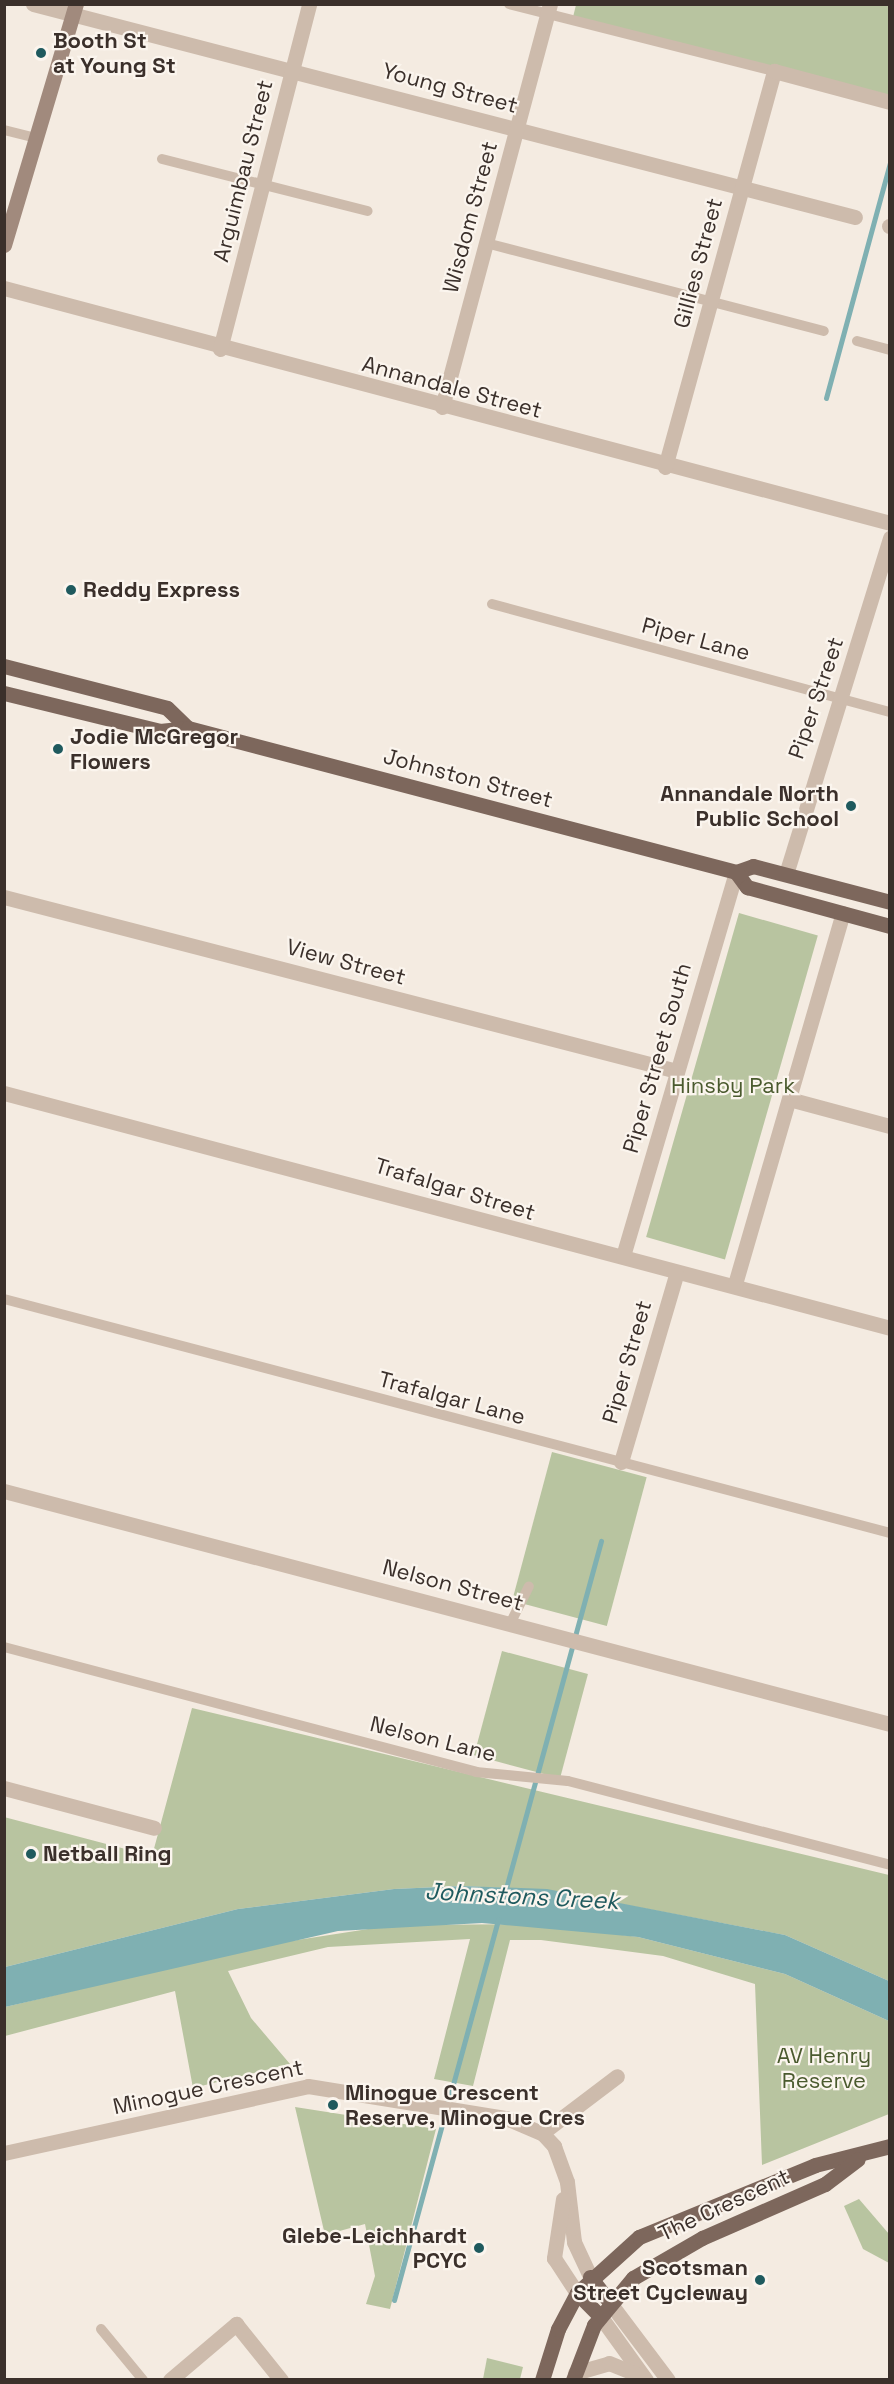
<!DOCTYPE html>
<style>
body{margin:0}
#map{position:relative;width:894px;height:2384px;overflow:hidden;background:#f4ebe1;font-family:"Space Grotesk",sans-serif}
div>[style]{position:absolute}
.green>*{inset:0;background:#b8c4a0;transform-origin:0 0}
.water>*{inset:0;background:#7fb0b2}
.stream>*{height:5px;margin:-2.5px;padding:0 2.5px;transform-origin:2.5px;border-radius:2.5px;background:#7fb0b2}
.service>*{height:10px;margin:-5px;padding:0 5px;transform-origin:5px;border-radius:5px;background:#cdbbac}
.minor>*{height:15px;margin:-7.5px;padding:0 7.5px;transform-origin:7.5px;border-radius:7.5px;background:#cdbbac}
.secondary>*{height:15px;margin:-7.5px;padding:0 7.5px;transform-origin:7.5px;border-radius:7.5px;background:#a18a7d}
.primary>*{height:15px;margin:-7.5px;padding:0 7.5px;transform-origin:7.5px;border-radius:7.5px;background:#7d675c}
.dots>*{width:16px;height:16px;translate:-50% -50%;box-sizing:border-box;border:3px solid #fbf5ee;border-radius:50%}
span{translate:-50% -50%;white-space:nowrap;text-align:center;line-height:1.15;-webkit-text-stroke:4.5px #fbf5ee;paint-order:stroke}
.poi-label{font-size:22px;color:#3b302b;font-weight:700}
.left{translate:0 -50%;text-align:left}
.right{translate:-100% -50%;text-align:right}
.street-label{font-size:22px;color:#3b302b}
.park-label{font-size:22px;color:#4a5a2e}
.water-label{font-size:24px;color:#1f5a5e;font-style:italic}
.frame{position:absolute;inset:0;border:6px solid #3b302b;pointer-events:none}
</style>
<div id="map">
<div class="green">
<div style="clip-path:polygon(576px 5px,889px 5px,889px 103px,572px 21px)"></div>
<div style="left:739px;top:913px;width:82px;height:337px;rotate:16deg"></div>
<div style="left:552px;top:1452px;width:98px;height:154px;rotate:15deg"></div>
<div style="left:502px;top:1651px;width:89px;height:108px;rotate:15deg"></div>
<div style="clip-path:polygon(192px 1708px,889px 1875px,889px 1981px,785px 1935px,547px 1890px,462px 1886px,394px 1889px,238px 1909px,5px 1967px,4px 1817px,152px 1856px)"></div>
<div style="clip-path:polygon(538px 1924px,638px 1937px,785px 1974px,889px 2021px,889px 2114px,762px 2165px,755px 1984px,663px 1956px,541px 1940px,510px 1940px,473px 2086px,434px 2079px,470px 1939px,328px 1947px,228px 1971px,251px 2018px,290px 2064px,193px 2088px,175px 1991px,5px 2036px,5px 2007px,265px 1945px,394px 1925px)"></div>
<div style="clip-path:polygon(295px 2107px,436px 2129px,390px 2309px,366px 2304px,375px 2276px,365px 2224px,325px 2235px)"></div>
<div style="clip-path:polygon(859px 2199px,889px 2234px,889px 2263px,863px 2249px,844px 2206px)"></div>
<div style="clip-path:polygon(487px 2358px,523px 2367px,520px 2379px,483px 2379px)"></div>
</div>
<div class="water">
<div style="clip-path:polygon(462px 1886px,547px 1889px,785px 1935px,889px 1981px,889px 2021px,785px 1974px,638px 1937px,482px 1923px,338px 1931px,5px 2007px,5px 1967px,238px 1909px,394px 1889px)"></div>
</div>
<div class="stream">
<div style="left:826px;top:398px;width:244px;rotate:-74.8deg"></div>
<div style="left:505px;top:1892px;width:364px;rotate:-74.7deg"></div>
<div style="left:394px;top:2300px;width:395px;rotate:-74.7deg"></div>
</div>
<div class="service">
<div style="left:509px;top:4px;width:273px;rotate:14.2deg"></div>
<div style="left:4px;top:130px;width:32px;rotate:14deg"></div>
<div style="left:162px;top:159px;width:212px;rotate:14.2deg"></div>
<div style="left:486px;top:243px;width:349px;rotate:14.6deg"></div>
<div style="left:857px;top:341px;width:34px;rotate:15deg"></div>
<div style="left:492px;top:604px;width:412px;rotate:15.2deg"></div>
<div style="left:4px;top:1299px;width:916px;rotate:14.79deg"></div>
<div style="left:510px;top:1624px;width:42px;rotate:-63.4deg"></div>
<div style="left:4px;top:1647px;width:488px;rotate:14.8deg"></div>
<div style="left:476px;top:1772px;width:92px;rotate:5.6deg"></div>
<div style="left:568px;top:1781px;width:333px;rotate:14.6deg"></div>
<div style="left:101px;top:2329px;width:66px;rotate:50.5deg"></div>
</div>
<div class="minor">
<div style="left:33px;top:4px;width:849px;rotate:14.53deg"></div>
<div style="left:889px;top:226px;width:1px"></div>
<div style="left:4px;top:288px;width:917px;rotate:14.85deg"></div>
<div style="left:220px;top:349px;width:356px;rotate:-75.5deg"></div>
<div style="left:442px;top:407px;width:417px;rotate:-75deg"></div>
<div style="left:665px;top:467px;width:411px;rotate:-74.6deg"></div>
<div style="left:774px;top:71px;width:120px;rotate:15deg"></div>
<div style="left:786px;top:874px;width:352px;rotate:-72.8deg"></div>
<div style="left:4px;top:897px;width:695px;rotate:14.5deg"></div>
<div style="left:4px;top:1093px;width:917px;rotate:14.85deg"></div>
<div style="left:789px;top:1099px;width:105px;rotate:15deg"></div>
<div style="left:623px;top:1256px;width:400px;rotate:-73.6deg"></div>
<div style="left:735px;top:1284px;width:386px;rotate:-73.8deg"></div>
<div style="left:621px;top:1462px;width:195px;rotate:-73.6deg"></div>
<div style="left:4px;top:1491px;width:916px;rotate:14.73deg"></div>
<div style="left:4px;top:1788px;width:155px;rotate:14.9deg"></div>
<div style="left:542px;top:2133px;width:94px;rotate:-37.2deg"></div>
<div style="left:4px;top:2153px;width:311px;rotate:-12.4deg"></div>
<div style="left:308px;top:2086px;width:201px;rotate:9.2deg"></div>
<div style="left:506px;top:2118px;width:39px;rotate:23deg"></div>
<div style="left:542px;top:2133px;width:18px;rotate:47deg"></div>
<div style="left:554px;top:2146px;width:38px;rotate:70deg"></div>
<div style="left:567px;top:2182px;width:60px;rotate:83.3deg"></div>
<div style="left:574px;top:2242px;width:38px;rotate:65deg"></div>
<div style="left:563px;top:2199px;width:60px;rotate:98.7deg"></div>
<div style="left:554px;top:2258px;width:42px;rotate:56.7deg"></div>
<div style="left:610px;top:2303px;width:96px;rotate:53deg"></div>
<div style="left:600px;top:2316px;width:79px;rotate:54.3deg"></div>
<div style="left:575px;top:2373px;width:35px;rotate:-16deg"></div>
<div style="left:609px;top:2363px;width:35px;rotate:22deg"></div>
<div style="left:170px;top:2380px;width:87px;rotate:-40.3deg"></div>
<div style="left:236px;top:2324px;width:72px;rotate:51.2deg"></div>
</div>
<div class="secondary">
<div style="left:4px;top:245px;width:252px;rotate:-73.4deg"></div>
</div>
<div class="primary">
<div style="left:4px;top:666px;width:168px;rotate:14.4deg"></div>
<div style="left:167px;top:708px;width:29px;rotate:44deg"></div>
<div style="left:4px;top:693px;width:161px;rotate:13.7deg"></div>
<div style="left:160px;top:731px;width:28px;rotate:-6deg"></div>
<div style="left:188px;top:728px;width:567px;rotate:14.72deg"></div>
<div style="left:736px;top:872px;width:18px;rotate:-19deg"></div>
<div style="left:753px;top:866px;width:142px;rotate:14.7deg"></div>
<div style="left:736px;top:872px;width:19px;rotate:54deg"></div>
<div style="left:747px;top:887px;width:148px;rotate:15.3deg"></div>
<div style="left:590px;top:2277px;width:33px;rotate:52deg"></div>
<div style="left:577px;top:2293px;width:33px;rotate:45deg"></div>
<div style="left:542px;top:2380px;width:53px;rotate:-72.6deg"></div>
<div style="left:558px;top:2329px;width:41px;rotate:-62.2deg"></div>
<div style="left:577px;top:2293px;width:84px;rotate:-42.1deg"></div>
<div style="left:639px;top:2237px;width:190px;rotate:-22.2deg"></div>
<div style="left:815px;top:2165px;width:77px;rotate:-14.2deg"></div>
<div style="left:573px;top:2380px;width:59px;rotate:-69.1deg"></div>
<div style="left:594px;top:2325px;width:61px;rotate:-50.3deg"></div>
<div style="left:633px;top:2278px;width:80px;rotate:-30.1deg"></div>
<div style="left:702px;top:2238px;width:134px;rotate:-23.7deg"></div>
<div style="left:825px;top:2184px;width:41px;rotate:-37.1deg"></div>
</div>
<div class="dots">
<div style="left:41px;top:53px;background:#1f5a5e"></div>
<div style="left:71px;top:590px;background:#1f5a5e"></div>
<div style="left:58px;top:749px;background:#1f5a5e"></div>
<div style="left:851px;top:806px;background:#1f5a5e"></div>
<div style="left:31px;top:1854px;background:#1f5a5e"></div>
<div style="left:333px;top:2105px;background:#1f5a5e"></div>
<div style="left:479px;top:2248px;background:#1f5a5e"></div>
<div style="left:760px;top:2280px;background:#1f5a5e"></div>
</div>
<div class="poi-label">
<span class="left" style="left:53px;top:53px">Booth St<br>at Young St</span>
<span class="left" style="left:83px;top:590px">Reddy Express</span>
<span class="left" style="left:70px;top:749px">Jodie McGregor<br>Flowers</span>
<span class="right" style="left:839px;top:806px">Annandale North<br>Public School</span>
<span class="left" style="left:43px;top:1854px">Netball Ring</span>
<span class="left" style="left:345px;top:2105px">Minogue Crescent<br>Reserve, Minogue Cres</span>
<span class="right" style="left:467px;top:2248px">Glebe-Leichhardt<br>PCYC</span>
<span class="right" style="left:748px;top:2280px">Scotsman<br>Street Cycleway</span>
</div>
<div class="street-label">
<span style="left:450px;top:88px;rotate:15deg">Young Street</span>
<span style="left:243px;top:171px;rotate:-76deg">Arguimbau Street</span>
<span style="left:470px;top:217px;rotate:-75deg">Wisdom Street</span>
<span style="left:698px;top:263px;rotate:-75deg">Gillies Street</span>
<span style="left:452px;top:387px;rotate:15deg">Annandale Street</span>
<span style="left:696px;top:639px;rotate:15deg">Piper Lane</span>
<span style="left:816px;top:698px;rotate:-71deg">Piper Street</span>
<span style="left:468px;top:778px;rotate:15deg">Johnston Street</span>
<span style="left:346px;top:962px;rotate:15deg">View Street</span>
<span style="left:657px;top:1058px;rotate:-74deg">Piper Street South</span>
<span style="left:455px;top:1189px;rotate:17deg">Trafalgar Street</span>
<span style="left:627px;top:1362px;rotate:-74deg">Piper Street</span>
<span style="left:452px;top:1398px;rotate:15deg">Trafalgar Lane</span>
<span style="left:453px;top:1585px;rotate:15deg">Nelson Street</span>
<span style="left:433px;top:1739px;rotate:14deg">Nelson Lane</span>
<span style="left:208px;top:2087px;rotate:-12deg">Minogue Crescent</span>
<span style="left:724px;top:2205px;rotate:-25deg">The Crescent</span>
</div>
<div class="park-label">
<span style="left:733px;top:1086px">Hinsby Park</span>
<span style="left:824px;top:2068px">AV Henry<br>Reserve</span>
</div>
<div class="water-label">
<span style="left:522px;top:1896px;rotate:3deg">Johnstons Creek</span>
</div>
<div class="frame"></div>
</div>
